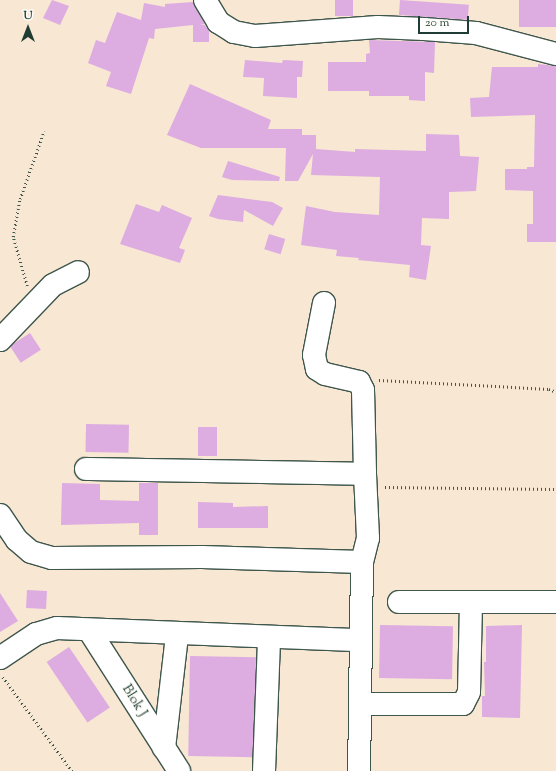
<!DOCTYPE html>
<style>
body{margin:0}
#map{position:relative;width:556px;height:771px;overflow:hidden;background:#f7e7d3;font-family:"Sorts Mill Goudy",serif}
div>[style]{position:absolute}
.building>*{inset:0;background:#ddace1;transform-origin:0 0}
.path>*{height:2.5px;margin-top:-1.25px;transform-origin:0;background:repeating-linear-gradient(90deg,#3f564c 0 1px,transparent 0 4px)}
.roads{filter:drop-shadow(1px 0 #3f564c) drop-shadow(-1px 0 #3f564c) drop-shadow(0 1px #3f564c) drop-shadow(0 -1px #3f564c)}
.minor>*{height:22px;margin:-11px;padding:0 11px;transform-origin:11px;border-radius:11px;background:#fff}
span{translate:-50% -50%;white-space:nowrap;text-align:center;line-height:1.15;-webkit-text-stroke:3px #fdfcf7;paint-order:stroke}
.street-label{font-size:14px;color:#1f3d34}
.north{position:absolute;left:8px;top:8px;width:40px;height:40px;-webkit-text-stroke:3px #fdfcf7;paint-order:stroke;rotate:0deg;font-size:11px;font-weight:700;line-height:16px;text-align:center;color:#1f3d34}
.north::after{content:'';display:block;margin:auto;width:14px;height:18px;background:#1f3d34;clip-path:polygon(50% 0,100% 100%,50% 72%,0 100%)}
.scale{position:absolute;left:418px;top:16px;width:51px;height:18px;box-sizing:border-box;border:2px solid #1f3d34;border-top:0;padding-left:5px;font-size:12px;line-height:14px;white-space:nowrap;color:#1f3d34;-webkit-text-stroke:3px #fdfcf7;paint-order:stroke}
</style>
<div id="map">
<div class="building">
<div style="clip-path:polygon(52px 0,69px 6px,60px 25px,43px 18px)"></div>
<div style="left:335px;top:0;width:18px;height:16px"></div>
<div style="left:400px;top:0;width:69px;height:15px;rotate:4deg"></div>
<div style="left:519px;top:0;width:37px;height:27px"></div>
<div style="clip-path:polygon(193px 2px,205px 24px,200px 25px,205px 25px,209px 31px,209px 42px,193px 42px,193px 25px,155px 29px,154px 39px,149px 38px,131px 94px,106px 86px,111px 72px,88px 63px,96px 40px,105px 43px,117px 12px,141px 20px,144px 3px,165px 7px,165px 4px)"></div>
<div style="clip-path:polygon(369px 40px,435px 42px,434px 73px,425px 72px,425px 101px,409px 100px,409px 96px,369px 96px,369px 91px,328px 91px,328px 62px,366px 62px,366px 54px,370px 53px)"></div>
<div style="clip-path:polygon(245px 60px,282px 63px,283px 60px,303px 61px,302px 77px,297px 77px,297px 98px,263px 96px,264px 78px,243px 77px)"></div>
<div style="clip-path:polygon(538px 64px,556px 66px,556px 242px,527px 242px,527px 224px,533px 224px,533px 191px,505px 190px,505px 169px,527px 169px,527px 167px,534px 167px,535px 115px,471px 117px,470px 98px,489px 97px,492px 67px,538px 67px)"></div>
<div style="clip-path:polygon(190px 84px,271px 120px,268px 129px,302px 129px,302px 135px,316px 135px,316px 149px,355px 152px,355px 149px,426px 151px,426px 134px,459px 135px,460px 156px,479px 157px,476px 191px,449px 192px,449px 219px,422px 218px,421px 245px,431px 246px,426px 280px,409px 277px,410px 265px,358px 260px,359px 258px,336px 256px,337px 250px,301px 245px,306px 206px,335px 212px,379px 215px,380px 177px,311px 175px,313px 154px,298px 181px,285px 181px,286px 148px,201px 148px,167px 135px)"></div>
<div style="clip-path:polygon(228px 161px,280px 177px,279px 181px,232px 180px,222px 177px)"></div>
<div style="clip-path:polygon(218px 195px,272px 202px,283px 208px,273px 226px,244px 210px,243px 222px,218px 219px,209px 216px)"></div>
<div style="clip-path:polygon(136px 204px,159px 212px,162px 205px,192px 218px,179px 248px,185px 250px,180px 263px,120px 244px)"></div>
<div style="left:269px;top:234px;width:17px;height:16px;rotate:17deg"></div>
<div style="left:30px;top:333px;width:20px;height:24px;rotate:57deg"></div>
<div style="left:86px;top:424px;width:43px;height:28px;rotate:1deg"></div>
<div style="left:198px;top:427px;width:19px;height:29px"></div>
<div style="clip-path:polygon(62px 483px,100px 484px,100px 500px,139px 501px,139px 483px,158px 483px,158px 535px,139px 535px,139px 523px,61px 525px)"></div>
<div style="clip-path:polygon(198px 502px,233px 503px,233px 507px,268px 506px,268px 528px,198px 528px)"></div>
<div style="left:27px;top:590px;width:20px;height:18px;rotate:3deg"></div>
<div style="clip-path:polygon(0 593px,18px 621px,0 632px)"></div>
<div style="left:380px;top:625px;width:73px;height:53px;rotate:1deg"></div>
<div style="clip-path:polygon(522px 625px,520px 718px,482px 717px,482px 696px,485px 696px,484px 662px,486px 662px,486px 626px)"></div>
<div style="left:69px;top:647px;width:73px;height:27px;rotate:56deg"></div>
<div style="left:190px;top:656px;width:66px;height:100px;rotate:1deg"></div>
</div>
<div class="path">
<div style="left:27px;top:286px;width:51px;rotate:-105.9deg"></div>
<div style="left:13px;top:237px;width:39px;rotate:-80deg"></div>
<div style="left:20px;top:199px;width:72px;rotate:-70.6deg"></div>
<div style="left:379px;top:380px;width:170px;rotate:3deg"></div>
<div style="left:549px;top:389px;width:8px;rotate:23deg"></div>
<div style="left:385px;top:487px;width:171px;rotate:0.7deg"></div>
<div style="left:3px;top:677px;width:117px;rotate:53.7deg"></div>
</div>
<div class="roads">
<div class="minor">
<div style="left:205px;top:0;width:26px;rotate:59deg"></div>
<div style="left:218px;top:22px;width:19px;rotate:32deg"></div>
<div style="left:234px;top:32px;width:21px;rotate:11deg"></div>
<div style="left:255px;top:36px;width:123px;rotate:-4.2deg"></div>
<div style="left:378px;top:27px;width:46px;rotate:2.5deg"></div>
<div style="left:424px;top:29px;width:52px;rotate:4.4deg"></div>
<div style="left:476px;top:33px;width:83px;rotate:14.7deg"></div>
<div style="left:324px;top:303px;width:53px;rotate:100.9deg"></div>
<div style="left:314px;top:355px;width:14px;rotate:78deg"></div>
<div style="left:317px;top:369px;width:9px;rotate:32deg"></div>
<div style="left:325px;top:374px;width:35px;rotate:13deg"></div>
<div style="left:359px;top:382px;width:9px;rotate:63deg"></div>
<div style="left:363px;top:390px;width:84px;rotate:88.6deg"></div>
<div style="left:0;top:340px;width:76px;rotate:-46.1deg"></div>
<div style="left:53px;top:285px;width:28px;rotate:-27deg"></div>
<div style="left:86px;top:469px;width:279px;rotate:1deg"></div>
<div style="left:365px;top:474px;width:64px;rotate:87.3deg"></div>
<div style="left:368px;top:538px;width:25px;rotate:104deg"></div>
<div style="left:0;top:515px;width:30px;rotate:56deg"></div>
<div style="left:17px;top:540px;width:18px;rotate:41deg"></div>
<div style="left:31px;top:552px;width:22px;rotate:16deg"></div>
<div style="left:52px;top:558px;width:150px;rotate:-0.4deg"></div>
<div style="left:202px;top:557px;width:160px;rotate:1.8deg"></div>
<div style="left:362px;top:562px;width:209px;rotate:90.8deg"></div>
<div style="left:399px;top:602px;width:157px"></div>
<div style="left:89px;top:630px;width:167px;rotate:57.4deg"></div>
<div style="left:0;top:658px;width:43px;rotate:-33.7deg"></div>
<div style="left:36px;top:634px;width:22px;rotate:-16deg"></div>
<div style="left:57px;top:628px;width:303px;rotate:2.3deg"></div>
<div style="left:360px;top:704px;width:103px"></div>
<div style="left:463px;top:704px;width:13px;rotate:-63deg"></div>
<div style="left:469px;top:692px;width:90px;rotate:-88.7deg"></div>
<div style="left:164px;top:748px;width:114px;rotate:-83.4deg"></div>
<div style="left:264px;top:771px;width:133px;rotate:-87.8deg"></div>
</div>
</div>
<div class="street-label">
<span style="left:134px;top:701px;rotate:58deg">Blok J</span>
</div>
<div class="north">U</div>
<div class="scale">20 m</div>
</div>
